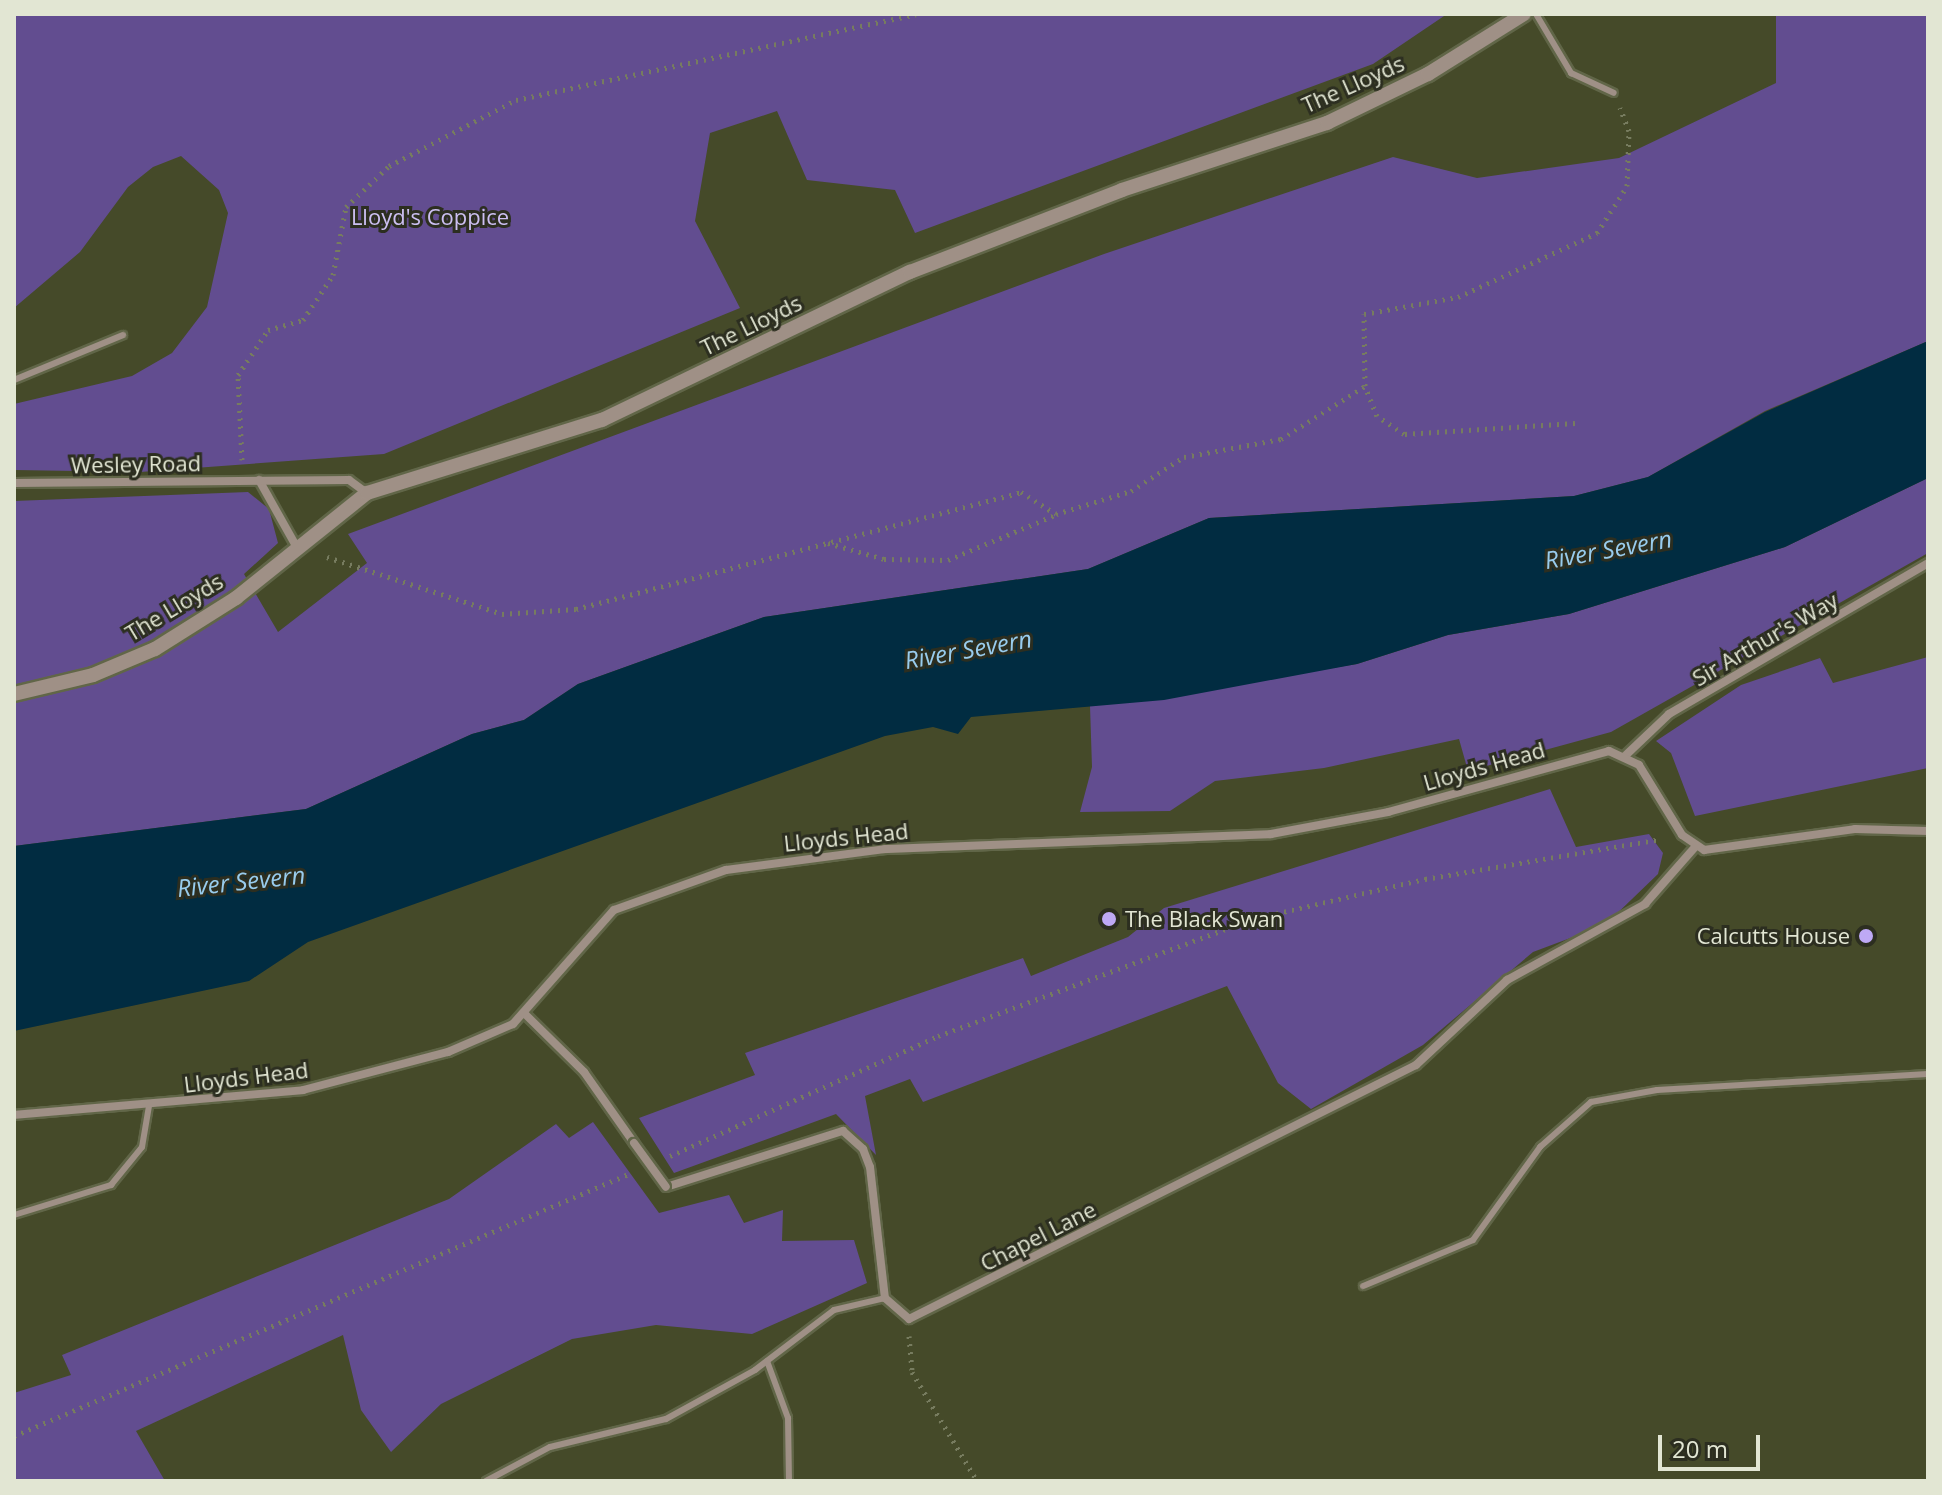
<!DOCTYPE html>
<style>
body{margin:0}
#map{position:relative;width:1942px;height:1495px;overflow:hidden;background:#454a29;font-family:"Open Sans",sans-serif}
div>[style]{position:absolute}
.green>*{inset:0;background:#624d90}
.water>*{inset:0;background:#012c41}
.path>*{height:5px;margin-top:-2.5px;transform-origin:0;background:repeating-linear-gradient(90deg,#777c5f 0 2px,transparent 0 8px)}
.roads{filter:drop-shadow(2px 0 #616648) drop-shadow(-2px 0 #616648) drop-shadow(0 2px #616648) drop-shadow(0 -2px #616648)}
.service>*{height:6px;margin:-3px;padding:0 3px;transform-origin:3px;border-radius:3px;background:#9f9086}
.minor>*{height:8px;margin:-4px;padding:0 4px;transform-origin:4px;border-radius:4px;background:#9f9086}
.tertiary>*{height:14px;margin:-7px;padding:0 7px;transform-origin:7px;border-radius:7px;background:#9f9086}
.bridges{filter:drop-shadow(2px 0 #616648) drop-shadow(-2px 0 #616648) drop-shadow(0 2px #616648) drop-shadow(0 -2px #616648)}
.minor-bridge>*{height:8px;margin:-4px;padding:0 4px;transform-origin:4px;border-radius:4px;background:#9f9086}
.dots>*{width:22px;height:22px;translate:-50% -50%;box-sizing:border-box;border:4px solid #2c2e20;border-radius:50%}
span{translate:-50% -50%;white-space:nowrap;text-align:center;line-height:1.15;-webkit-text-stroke:6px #2c2e20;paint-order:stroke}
.street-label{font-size:22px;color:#e2e6d3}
.park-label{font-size:22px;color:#ccbff2}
.poi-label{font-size:22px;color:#e2e6d3}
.left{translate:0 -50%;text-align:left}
.right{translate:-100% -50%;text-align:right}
.water-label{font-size:24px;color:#98cced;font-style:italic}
.frame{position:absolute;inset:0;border:16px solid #e2e6d3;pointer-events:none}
.scale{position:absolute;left:1658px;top:1435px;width:102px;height:36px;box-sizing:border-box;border:4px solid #e2e6d3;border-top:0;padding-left:10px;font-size:24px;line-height:28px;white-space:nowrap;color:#e2e6d3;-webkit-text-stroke:6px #2c2e20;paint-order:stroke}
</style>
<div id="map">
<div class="green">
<div style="clip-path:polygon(14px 14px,1447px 14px,1373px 64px,915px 233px,895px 190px,807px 180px,777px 111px,710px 133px,695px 221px,740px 308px,384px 454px,140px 472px,14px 470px,14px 404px,132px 376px,172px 353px,207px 307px,228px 213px,219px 190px,181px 156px,153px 167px,128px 187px,80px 252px,14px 308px)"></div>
<div style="clip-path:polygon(1776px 14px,1928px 14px,1928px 341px,1765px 411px,1648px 477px,1574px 496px,1209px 518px,1088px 569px,764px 617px,578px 684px,524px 720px,472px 734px,306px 809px,14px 846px,14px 501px,248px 492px,269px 509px,278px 543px,244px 574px,278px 632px,367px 563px,348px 534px,1104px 254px,1393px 157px,1477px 178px,1619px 158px,1776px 83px)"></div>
<div style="clip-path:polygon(1928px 478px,1928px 553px,1611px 732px,1468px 771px,1459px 739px,1324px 768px,1215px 781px,1170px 811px,1080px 812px,1092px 767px,1090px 706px,1357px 664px,1448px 635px,1569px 614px,1785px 547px)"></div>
<div style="clip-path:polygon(1928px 657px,1928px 768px,1695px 816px,1671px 753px,1656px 741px,1741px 685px,1820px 658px,1833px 683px)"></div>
<div style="clip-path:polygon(1550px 789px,1576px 847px,1649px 834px,1663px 853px,1658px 874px,1605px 925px,1533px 952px,1423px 1045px,1311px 1109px,1278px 1083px,1227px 986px,923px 1102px,910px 1079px,865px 1096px,876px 1155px,836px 1114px,674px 1173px,639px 1118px,755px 1075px,745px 1053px,1023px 958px,1031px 976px,1128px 937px,1164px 908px)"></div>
<div style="clip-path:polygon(593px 1122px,659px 1213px,729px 1195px,744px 1223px,783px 1210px,782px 1241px,854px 1240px,867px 1283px,752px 1334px,656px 1325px,572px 1339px,441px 1404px,391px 1452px,361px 1410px,343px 1335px,136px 1431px,165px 1481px,14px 1481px,14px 1393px,71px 1375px,62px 1355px,449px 1199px,556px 1124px,569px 1138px)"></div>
</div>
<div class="water">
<div style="clip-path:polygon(1928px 341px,1928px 478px,1785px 547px,1569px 614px,1448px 635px,1357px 664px,1164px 700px,971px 717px,958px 734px,933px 727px,885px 736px,308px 942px,249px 981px,14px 1031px,14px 846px,306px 809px,472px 734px,524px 720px,578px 684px,764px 617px,1088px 569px,1209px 518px,1574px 496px,1648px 477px,1765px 412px)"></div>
</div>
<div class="path">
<div style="left:1575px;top:423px;width:171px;rotate:176.3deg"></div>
<div style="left:1404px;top:434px;width:32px;rotate:-146deg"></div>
<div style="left:1377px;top:416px;width:32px;rotate:-112deg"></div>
<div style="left:1365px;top:386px;width:72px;rotate:-90.8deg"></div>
<div style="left:1364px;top:314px;width:96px;rotate:-10.3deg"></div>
<div style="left:1458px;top:297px;width:153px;rotate:-24.7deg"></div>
<div style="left:1597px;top:233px;width:56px;rotate:-57.4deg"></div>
<div style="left:1627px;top:186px;width:55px;rotate:-87.9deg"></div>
<div style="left:1629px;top:131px;width:25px;rotate:-111deg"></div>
<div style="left:242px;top:460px;width:85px;rotate:-92.7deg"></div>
<div style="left:238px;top:375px;width:54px;rotate:-56.3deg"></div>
<div style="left:268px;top:330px;width:36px;rotate:-16deg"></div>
<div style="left:303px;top:320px;width:54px;rotate:-56.3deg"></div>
<div style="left:333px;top:275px;width:69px;rotate:-79.2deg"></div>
<div style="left:346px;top:207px;width:59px;rotate:-43.6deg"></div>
<div style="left:389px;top:166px;width:143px;rotate:-27.5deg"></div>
<div style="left:516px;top:100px;width:409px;rotate:-12.1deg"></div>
<div style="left:828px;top:543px;width:58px;rotate:15.9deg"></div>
<div style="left:884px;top:559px;width:64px;rotate:0.9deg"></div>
<div style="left:948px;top:560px;width:116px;rotate:-22.8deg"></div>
<div style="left:327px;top:557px;width:184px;rotate:18deg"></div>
<div style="left:502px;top:614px;width:74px;rotate:-3.9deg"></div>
<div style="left:576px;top:609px;width:460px;rotate:-14.7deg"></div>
<div style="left:1021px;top:492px;width:41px;rotate:32.2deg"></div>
<div style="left:1056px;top:514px;width:78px;rotate:-17deg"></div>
<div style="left:1131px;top:491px;width:63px;rotate:-32.7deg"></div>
<div style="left:1184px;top:457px;width:99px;rotate:-10.5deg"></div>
<div style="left:1281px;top:439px;width:99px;rotate:-32.2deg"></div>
<div style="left:670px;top:1156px;width:294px;rotate:-24.1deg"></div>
<div style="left:938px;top:1036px;width:336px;rotate:-20.4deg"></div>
<div style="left:1253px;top:919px;width:177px;rotate:-13.1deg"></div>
<div style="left:1425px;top:879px;width:239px;rotate:-9.6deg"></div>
<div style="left:909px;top:1336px;width:36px;rotate:85deg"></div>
<div style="left:912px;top:1372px;width:127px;rotate:59.2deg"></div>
<div style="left:14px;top:1436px;width:671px;rotate:-23.09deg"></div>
</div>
<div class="roads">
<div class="service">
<div style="left:1536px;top:14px;width:69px;rotate:59.3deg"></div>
<div style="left:1571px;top:73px;width:47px;rotate:24.9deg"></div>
<div style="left:14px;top:380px;width:118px;rotate:-22.4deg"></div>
<div style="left:14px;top:1215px;width:102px;rotate:-17.2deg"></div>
<div style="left:111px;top:1185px;width:49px;rotate:-50.8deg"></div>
<div style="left:142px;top:1147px;width:42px;rotate:-80.3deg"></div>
<div style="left:1363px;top:1286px;width:119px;rotate:-22.7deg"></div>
<div style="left:1473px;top:1240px;width:115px;rotate:-54.2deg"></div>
<div style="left:1540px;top:1147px;width:68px;rotate:-41.4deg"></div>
<div style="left:1591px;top:1102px;width:67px;rotate:-10.3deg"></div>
<div style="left:1657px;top:1090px;width:271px;rotate:-3.4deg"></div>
<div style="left:767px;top:1361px;width:61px;rotate:69.8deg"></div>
<div style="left:788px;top:1418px;width:63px;rotate:89.1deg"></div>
<div style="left:486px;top:1481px;width:72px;rotate:-28deg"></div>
<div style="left:550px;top:1447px;width:119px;rotate:-13.6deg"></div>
<div style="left:666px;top:1419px;width:102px;rotate:-28.8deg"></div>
<div style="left:755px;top:1370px;width:99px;rotate:-37.2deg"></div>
<div style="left:834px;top:1310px;width:52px;rotate:-13.2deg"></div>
</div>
<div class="minor">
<div style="left:259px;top:480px;width:76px;rotate:60.7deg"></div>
<div style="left:14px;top:483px;width:335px;rotate:-0.5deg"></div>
<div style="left:349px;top:480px;width:22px;rotate:36deg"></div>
<div style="left:1626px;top:755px;width:59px;rotate:-43.6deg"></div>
<div style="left:1669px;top:714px;width:300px;rotate:-30.2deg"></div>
<div style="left:525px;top:1014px;width:83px;rotate:44.5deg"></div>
<div style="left:584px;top:1072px;width:87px;rotate:54.8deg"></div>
<div style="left:14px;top:1115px;width:290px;rotate:-4.9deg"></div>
<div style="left:303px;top:1090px;width:150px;rotate:-14.7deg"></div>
<div style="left:448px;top:1052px;width:71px;rotate:-23.3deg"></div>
<div style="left:513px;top:1024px;width:152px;rotate:-48.5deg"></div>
<div style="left:614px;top:910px;width:119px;rotate:-19.7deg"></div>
<div style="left:726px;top:870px;width:160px;rotate:-7.5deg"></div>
<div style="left:885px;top:849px;width:386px;rotate:-2.2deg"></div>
<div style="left:1271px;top:834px;width:119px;rotate:-10.6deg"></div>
<div style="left:1388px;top:812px;width:229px;rotate:-15.4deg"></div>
<div style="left:1609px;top:751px;width:33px;rotate:25deg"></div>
<div style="left:1639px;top:765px;width:82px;rotate:58.4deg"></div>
<div style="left:1682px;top:835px;width:27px;rotate:34deg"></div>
<div style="left:1704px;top:850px;width:152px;rotate:-7.9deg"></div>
<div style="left:1855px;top:829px;width:73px;rotate:1.6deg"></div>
<div style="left:666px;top:1187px;width:186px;rotate:-17.6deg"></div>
<div style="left:843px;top:1131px;width:27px;rotate:42deg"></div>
<div style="left:863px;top:1149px;width:19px;rotate:69deg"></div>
<div style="left:870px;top:1167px;width:132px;rotate:83.5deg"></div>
<div style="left:885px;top:1298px;width:32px;rotate:41deg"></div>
<div style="left:909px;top:1319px;width:567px;rotate:-26.61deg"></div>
<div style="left:1416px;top:1065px;width:125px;rotate:-43deg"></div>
<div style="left:1507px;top:980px;width:158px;rotate:-28.8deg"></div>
<div style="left:1645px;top:904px;width:77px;rotate:-48.7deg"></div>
</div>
<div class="tertiary">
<div style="left:14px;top:694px;width:81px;rotate:-13.5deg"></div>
<div style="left:93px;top:675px;width:67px;rotate:-22.8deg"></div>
<div style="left:155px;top:649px;width:96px;rotate:-32.2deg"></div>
<div style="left:236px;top:598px;width:168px;rotate:-38.7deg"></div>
<div style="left:367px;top:493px;width:246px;rotate:-17.3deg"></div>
<div style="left:602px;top:420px;width:342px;rotate:-25.7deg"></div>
<div style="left:910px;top:272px;width:227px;rotate:-21.1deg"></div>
<div style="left:1122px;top:190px;width:216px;rotate:-18.1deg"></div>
<div style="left:1327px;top:123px;width:112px;rotate:-25.9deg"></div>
<div style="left:1428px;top:74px;width:113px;rotate:-32deg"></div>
</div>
</div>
<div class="bridges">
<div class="minor-bridge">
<div style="left:634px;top:1143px;width:54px;rotate:54deg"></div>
</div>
</div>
<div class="dots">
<div style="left:1109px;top:919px;background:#bea9f5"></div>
<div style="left:1866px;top:936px;background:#bea9f5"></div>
</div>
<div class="street-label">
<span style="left:1353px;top:84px;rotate:-24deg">The Lloyds</span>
<span style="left:751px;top:325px;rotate:-26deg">The Lloyds</span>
<span style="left:136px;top:464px;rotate:-1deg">Wesley Road</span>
<span style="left:174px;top:607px;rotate:-31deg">The Lloyds</span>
<span style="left:1765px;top:639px;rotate:-30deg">Sir Arthur's Way</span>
<span style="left:1484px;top:766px;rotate:-16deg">Lloyds Head</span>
<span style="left:846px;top:837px;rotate:-6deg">Lloyds Head</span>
<span style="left:246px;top:1077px;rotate:-7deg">Lloyds Head</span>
<span style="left:1038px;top:1236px;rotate:-27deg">Chapel Lane</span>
</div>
<div class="park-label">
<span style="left:430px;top:217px">Lloyd's Coppice</span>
</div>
<div class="poi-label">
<span class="left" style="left:1125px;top:919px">The Black Swan</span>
<span class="right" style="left:1850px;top:936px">Calcutts House</span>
</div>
<div class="water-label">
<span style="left:1608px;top:549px;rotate:-10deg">River Severn</span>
<span style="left:968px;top:649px;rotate:-10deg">River Severn</span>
<span style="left:241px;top:881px;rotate:-6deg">River Severn</span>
</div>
<div class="frame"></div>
<div class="scale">20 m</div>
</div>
